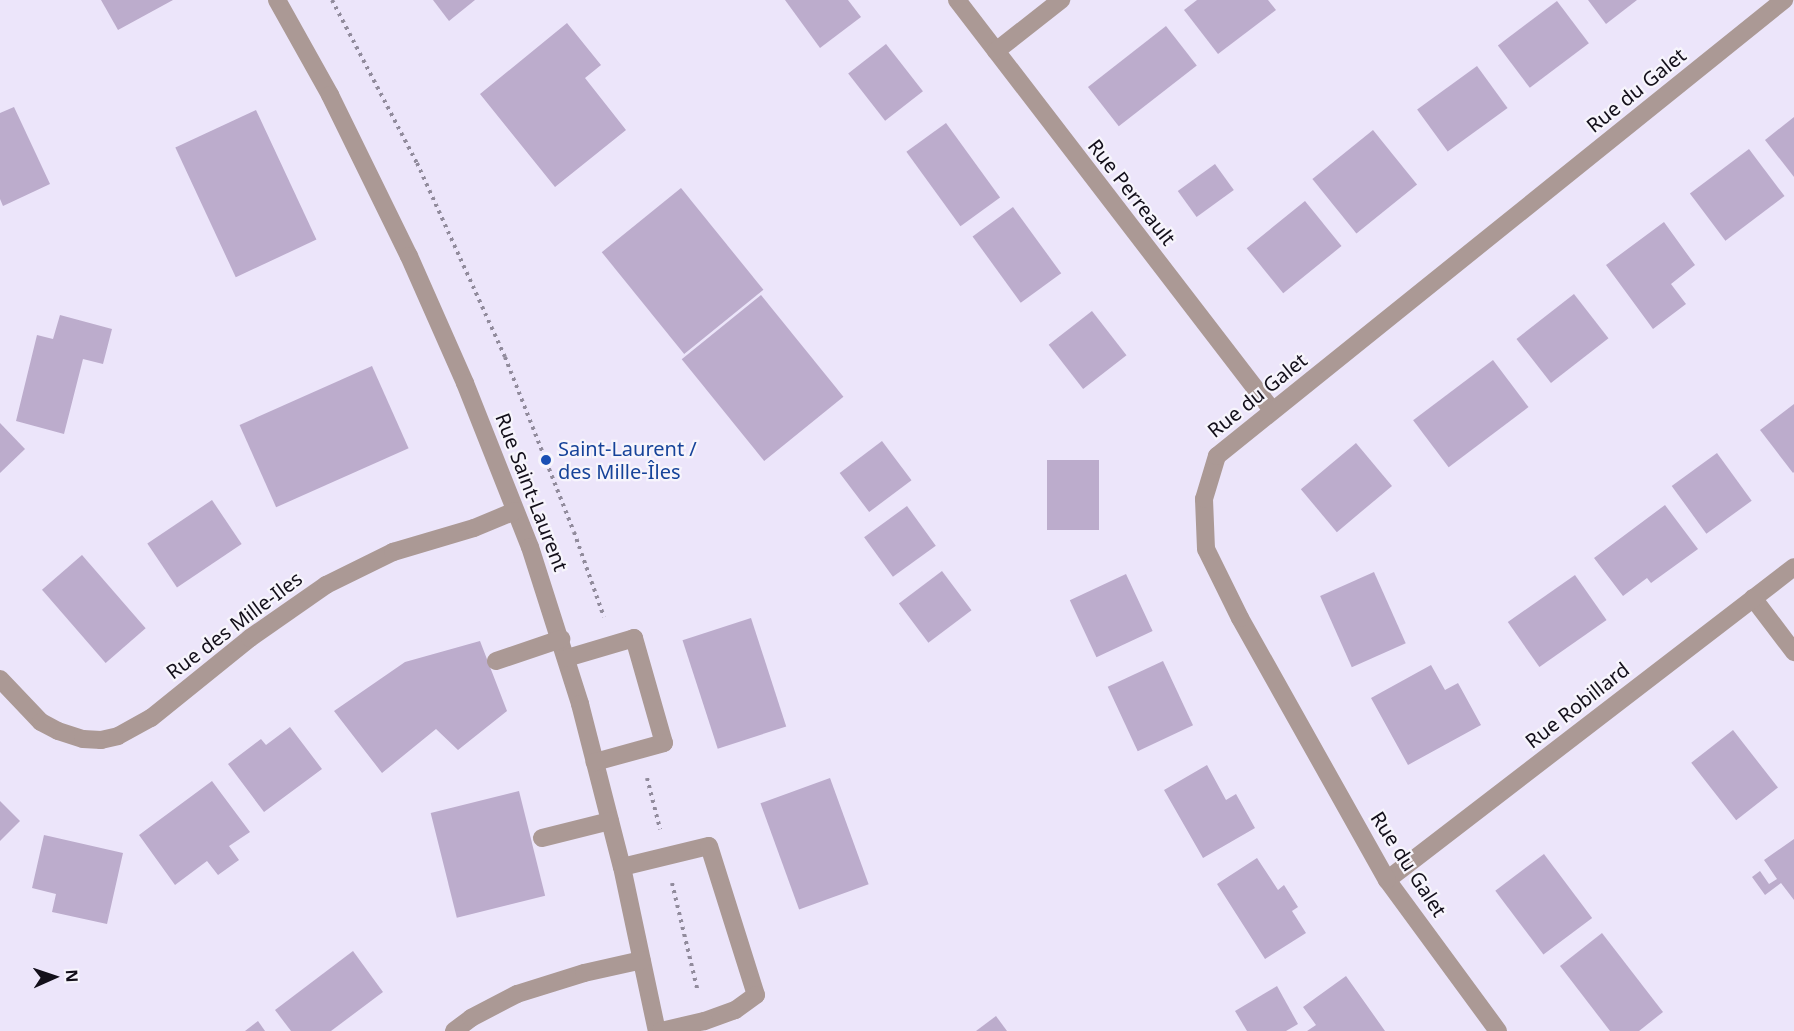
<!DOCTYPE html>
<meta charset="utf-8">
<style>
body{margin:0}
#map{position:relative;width:1794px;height:1031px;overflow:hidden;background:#ece5fa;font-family:"Noto Sans",sans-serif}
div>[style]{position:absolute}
.building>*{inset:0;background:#bcaccc;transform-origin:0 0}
.path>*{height:4px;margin-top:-2px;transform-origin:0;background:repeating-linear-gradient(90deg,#918b9c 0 3px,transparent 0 7.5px)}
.minor>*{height:18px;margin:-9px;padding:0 9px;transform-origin:9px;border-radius:9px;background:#ab9995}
.dots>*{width:16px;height:16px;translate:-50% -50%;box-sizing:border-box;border:3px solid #f7f5fc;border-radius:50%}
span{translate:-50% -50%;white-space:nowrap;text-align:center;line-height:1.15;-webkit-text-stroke:4.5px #f7f5fc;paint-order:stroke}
.street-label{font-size:20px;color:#130f1a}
.transit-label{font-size:20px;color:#164399}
.left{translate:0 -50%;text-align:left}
.north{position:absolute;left:24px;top:947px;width:60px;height:60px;-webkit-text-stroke:4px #f7f5fc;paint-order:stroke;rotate:87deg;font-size:16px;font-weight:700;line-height:24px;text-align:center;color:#130f1a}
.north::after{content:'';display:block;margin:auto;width:21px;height:27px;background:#130f1a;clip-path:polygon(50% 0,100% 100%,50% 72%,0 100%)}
</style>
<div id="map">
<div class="building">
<div style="clip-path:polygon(101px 0,173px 0,118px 30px)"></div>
<div style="clip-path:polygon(433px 0,475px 0,449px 21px)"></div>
<div style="clip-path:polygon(785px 0,848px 0,861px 17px,820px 48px)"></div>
<div style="clip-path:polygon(1197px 0,1268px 0,1276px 10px,1218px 54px,1184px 10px)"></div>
<div style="clip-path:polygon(1588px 0,1637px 0,1606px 24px)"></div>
<div style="left:1557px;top:1px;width:53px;height:74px;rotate:53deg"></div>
<div style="clip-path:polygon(567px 23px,601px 65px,585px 78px,626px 130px,555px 187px,480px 94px)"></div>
<div style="left:1166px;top:26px;width:50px;height:99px;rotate:52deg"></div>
<div style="left:886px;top:44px;width:60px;height:48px;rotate:52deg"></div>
<div style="left:1477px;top:66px;width:52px;height:74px;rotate:54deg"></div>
<div style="clip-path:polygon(14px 107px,50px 184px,3px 206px,0 199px,0 113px)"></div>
<div style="left:256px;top:110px;width:143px;height:89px;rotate:65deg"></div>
<div style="clip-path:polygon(1794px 117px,1794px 177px,1765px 140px)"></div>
<div style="left:946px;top:123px;width:92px;height:49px;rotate:54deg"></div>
<div style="left:1373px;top:130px;width:70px;height:78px;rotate:51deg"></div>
<div style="left:1749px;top:149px;width:59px;height:74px;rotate:53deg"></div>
<div style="left:1215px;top:164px;width:32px;height:46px;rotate:54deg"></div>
<div style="left:681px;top:188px;width:131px;height:102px;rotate:51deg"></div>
<div style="left:1305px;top:201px;width:58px;height:75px;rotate:51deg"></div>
<div style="left:1013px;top:207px;width:82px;height:50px;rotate:54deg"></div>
<div style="clip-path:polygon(1664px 222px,1695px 265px,1671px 284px,1686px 304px,1653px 329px,1606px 265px)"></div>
<div style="left:1574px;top:294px;width:56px;height:73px;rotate:52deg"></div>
<div style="left:761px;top:295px;width:131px;height:102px;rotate:51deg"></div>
<div style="left:1092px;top:311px;width:56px;height:55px;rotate:52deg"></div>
<div style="clip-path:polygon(60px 315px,112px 329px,103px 364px,83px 359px,64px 434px,16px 421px,37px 335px,53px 339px)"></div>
<div style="left:1493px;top:360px;width:59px;height:100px;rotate:53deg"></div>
<div style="left:372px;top:366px;width:90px;height:145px;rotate:66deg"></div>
<div style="clip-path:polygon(1794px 404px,1794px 472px,1793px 473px,1760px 430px)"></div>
<div style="clip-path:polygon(0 423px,25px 449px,0 473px)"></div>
<div style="left:882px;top:441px;width:49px;height:53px;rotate:53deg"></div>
<div style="left:1356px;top:443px;width:56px;height:72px;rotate:50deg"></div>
<div style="left:1717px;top:453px;width:59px;height:56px;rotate:54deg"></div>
<div style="left:1047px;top:460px;width:52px;height:70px"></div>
<div style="left:212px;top:500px;width:53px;height:78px;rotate:56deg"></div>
<div style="clip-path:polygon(1665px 505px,1698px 549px,1651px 583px,1647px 578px,1623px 596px,1594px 558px)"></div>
<div style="left:907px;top:506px;width:49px;height:53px;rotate:54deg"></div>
<div style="left:82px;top:555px;width:97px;height:53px;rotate:49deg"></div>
<div style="left:942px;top:571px;width:49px;height:54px;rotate:53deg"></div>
<div style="left:1374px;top:572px;width:78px;height:59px;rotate:66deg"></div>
<div style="left:1126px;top:574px;width:63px;height:62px;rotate:65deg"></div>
<div style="left:1575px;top:575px;width:55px;height:82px;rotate:55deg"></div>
<div style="left:751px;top:618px;width:114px;height:72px;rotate:72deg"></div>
<div style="clip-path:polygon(480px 641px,507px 711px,458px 750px,436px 729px,382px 773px,334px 711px,405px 662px)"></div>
<div style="left:1163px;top:661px;width:71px;height:61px;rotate:65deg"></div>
<div style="clip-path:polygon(1431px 665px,1445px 690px,1458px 683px,1481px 725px,1408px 765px,1371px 698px)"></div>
<div style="clip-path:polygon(290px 727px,322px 769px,264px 812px,228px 764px,261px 739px,266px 745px)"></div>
<div style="left:1733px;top:730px;width:73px;height:53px;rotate:52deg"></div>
<div style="clip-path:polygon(1207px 765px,1226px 800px,1236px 794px,1255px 828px,1203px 858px,1164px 790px)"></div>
<div style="left:830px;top:778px;width:113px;height:74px;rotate:70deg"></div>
<div style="clip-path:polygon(212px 781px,250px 832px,229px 846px,239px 860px,218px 875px,207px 861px,175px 885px,139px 835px)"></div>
<div style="left:519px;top:791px;width:108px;height:91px;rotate:76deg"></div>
<div style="clip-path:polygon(0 801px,20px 821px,0 841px)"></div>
<div style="clip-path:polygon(44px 835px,123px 853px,107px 924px,52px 912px,56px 894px,32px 888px)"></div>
<div style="clip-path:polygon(1794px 839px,1794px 900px,1781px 883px,1765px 895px,1752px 877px,1760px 871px,1769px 884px,1777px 879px,1764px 860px)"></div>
<div style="left:1544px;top:854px;width:80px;height:61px;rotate:53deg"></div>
<div style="clip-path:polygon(1257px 858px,1278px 890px,1284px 885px,1298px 907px,1292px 911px,1306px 933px,1265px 959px,1217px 884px)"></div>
<div style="clip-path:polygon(1602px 933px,1663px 1012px,1639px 1031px,1610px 1031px,1560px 966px)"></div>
<div style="clip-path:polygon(353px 951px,383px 992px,331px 1031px,291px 1031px,275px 1010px)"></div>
<div style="clip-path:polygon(1346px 976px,1385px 1031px,1307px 1031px,1316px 1025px,1303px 1007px)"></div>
<div style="clip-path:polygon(1277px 986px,1298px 1024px,1286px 1031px,1247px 1031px,1235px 1011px)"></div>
<div style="clip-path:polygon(996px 1016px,1007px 1031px,976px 1031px)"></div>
<div style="clip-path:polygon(258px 1021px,265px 1031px,245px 1031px)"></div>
</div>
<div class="path">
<div style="left:332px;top:0;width:184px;rotate:62.5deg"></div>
<div style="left:417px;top:163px;width:213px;rotate:65.6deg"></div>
<div style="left:505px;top:357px;width:188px;rotate:68.5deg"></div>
<div style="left:574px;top:532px;width:90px;rotate:70.6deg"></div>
<div style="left:647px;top:778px;width:53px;rotate:75.7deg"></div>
<div style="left:672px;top:883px;width:112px;rotate:76.6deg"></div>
</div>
<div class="minor">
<div style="left:277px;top:0;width:109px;rotate:60.8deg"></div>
<div style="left:330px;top:95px;width:179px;rotate:63.9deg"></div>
<div style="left:409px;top:256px;width:139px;rotate:66.2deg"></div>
<div style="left:465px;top:383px;width:176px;rotate:68.4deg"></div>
<div style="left:530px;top:547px;width:165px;rotate:72.3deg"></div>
<div style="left:580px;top:704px;width:168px;rotate:75.6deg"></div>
<div style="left:622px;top:867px;width:168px;rotate:78deg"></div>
<div style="left:957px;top:0;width:517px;rotate:52.47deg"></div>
<div style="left:996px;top:51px;width:83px;rotate:-38.1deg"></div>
<div style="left:1753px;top:598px;width:68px;rotate:52.8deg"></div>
<div style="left:567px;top:658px;width:70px;rotate:-16.6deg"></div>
<div style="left:634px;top:638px;width:109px;rotate:74.1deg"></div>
<div style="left:664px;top:743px;width:72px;rotate:164.6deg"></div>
<div style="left:496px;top:661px;width:69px;rotate:-18.7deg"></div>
<div style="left:0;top:679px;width:59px;rotate:46.4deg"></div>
<div style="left:41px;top:722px;width:19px;rotate:28deg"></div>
<div style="left:58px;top:731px;width:26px;rotate:18deg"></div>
<div style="left:83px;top:739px;width:18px;rotate:3deg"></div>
<div style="left:101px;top:740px;width:17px;rotate:-13deg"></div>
<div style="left:118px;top:736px;width:38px;rotate:-29deg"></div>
<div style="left:151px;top:718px;width:127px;rotate:-38.9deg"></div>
<div style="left:250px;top:638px;width:93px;rotate:-34.9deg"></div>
<div style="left:326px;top:585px;width:75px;rotate:-26.2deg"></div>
<div style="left:393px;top:552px;width:84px;rotate:-16.5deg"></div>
<div style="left:474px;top:528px;width:44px;rotate:-22.5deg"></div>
<div style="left:542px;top:838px;width:70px;rotate:-14deg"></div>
<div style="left:622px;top:867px;width:89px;rotate:-13.6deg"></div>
<div style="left:709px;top:846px;width:156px;rotate:72.5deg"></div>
<div style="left:756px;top:995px;width:26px;rotate:144deg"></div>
<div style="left:735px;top:1010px;width:33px;rotate:160deg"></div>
<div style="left:704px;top:1021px;width:44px;rotate:166.9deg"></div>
<div style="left:1387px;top:880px;width:513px;rotate:-37.56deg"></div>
<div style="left:454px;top:1031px;width:21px;rotate:-37deg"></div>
<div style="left:471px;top:1018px;width:52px;rotate:-27.6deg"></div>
<div style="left:517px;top:994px;width:70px;rotate:-17.4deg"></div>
<div style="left:584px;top:973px;width:59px;rotate:-12.6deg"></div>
<div style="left:1498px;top:1031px;width:187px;rotate:-126.3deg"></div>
<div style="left:1387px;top:880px;width:300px;rotate:-119.3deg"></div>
<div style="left:1240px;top:618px;width:77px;rotate:-116.2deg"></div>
<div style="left:1206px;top:549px;width:50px;rotate:-92.3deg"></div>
<div style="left:1204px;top:499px;width:45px;rotate:-73.2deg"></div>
<div style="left:1217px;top:456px;width:728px;rotate:-38.81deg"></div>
</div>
<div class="dots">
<div style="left:546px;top:460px;background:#1a4fb4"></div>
</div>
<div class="street-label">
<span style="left:1636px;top:90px;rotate:-39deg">Rue du Galet</span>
<span style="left:1132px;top:192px;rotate:52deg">Rue Perreault</span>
<span style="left:1257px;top:395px;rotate:-39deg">Rue du Galet</span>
<span style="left:532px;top:492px;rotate:69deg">Rue Saint-Laurent</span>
<span style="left:234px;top:625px;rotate:-37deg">Rue des Mille-Iles</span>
<span style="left:1577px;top:705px;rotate:-38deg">Rue Robillard</span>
<span style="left:1409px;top:864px;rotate:57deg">Rue du Galet</span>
</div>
<div class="transit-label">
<span class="left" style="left:558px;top:460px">Saint-Laurent /<br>des Mille-Îles</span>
</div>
<div class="north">N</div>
</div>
